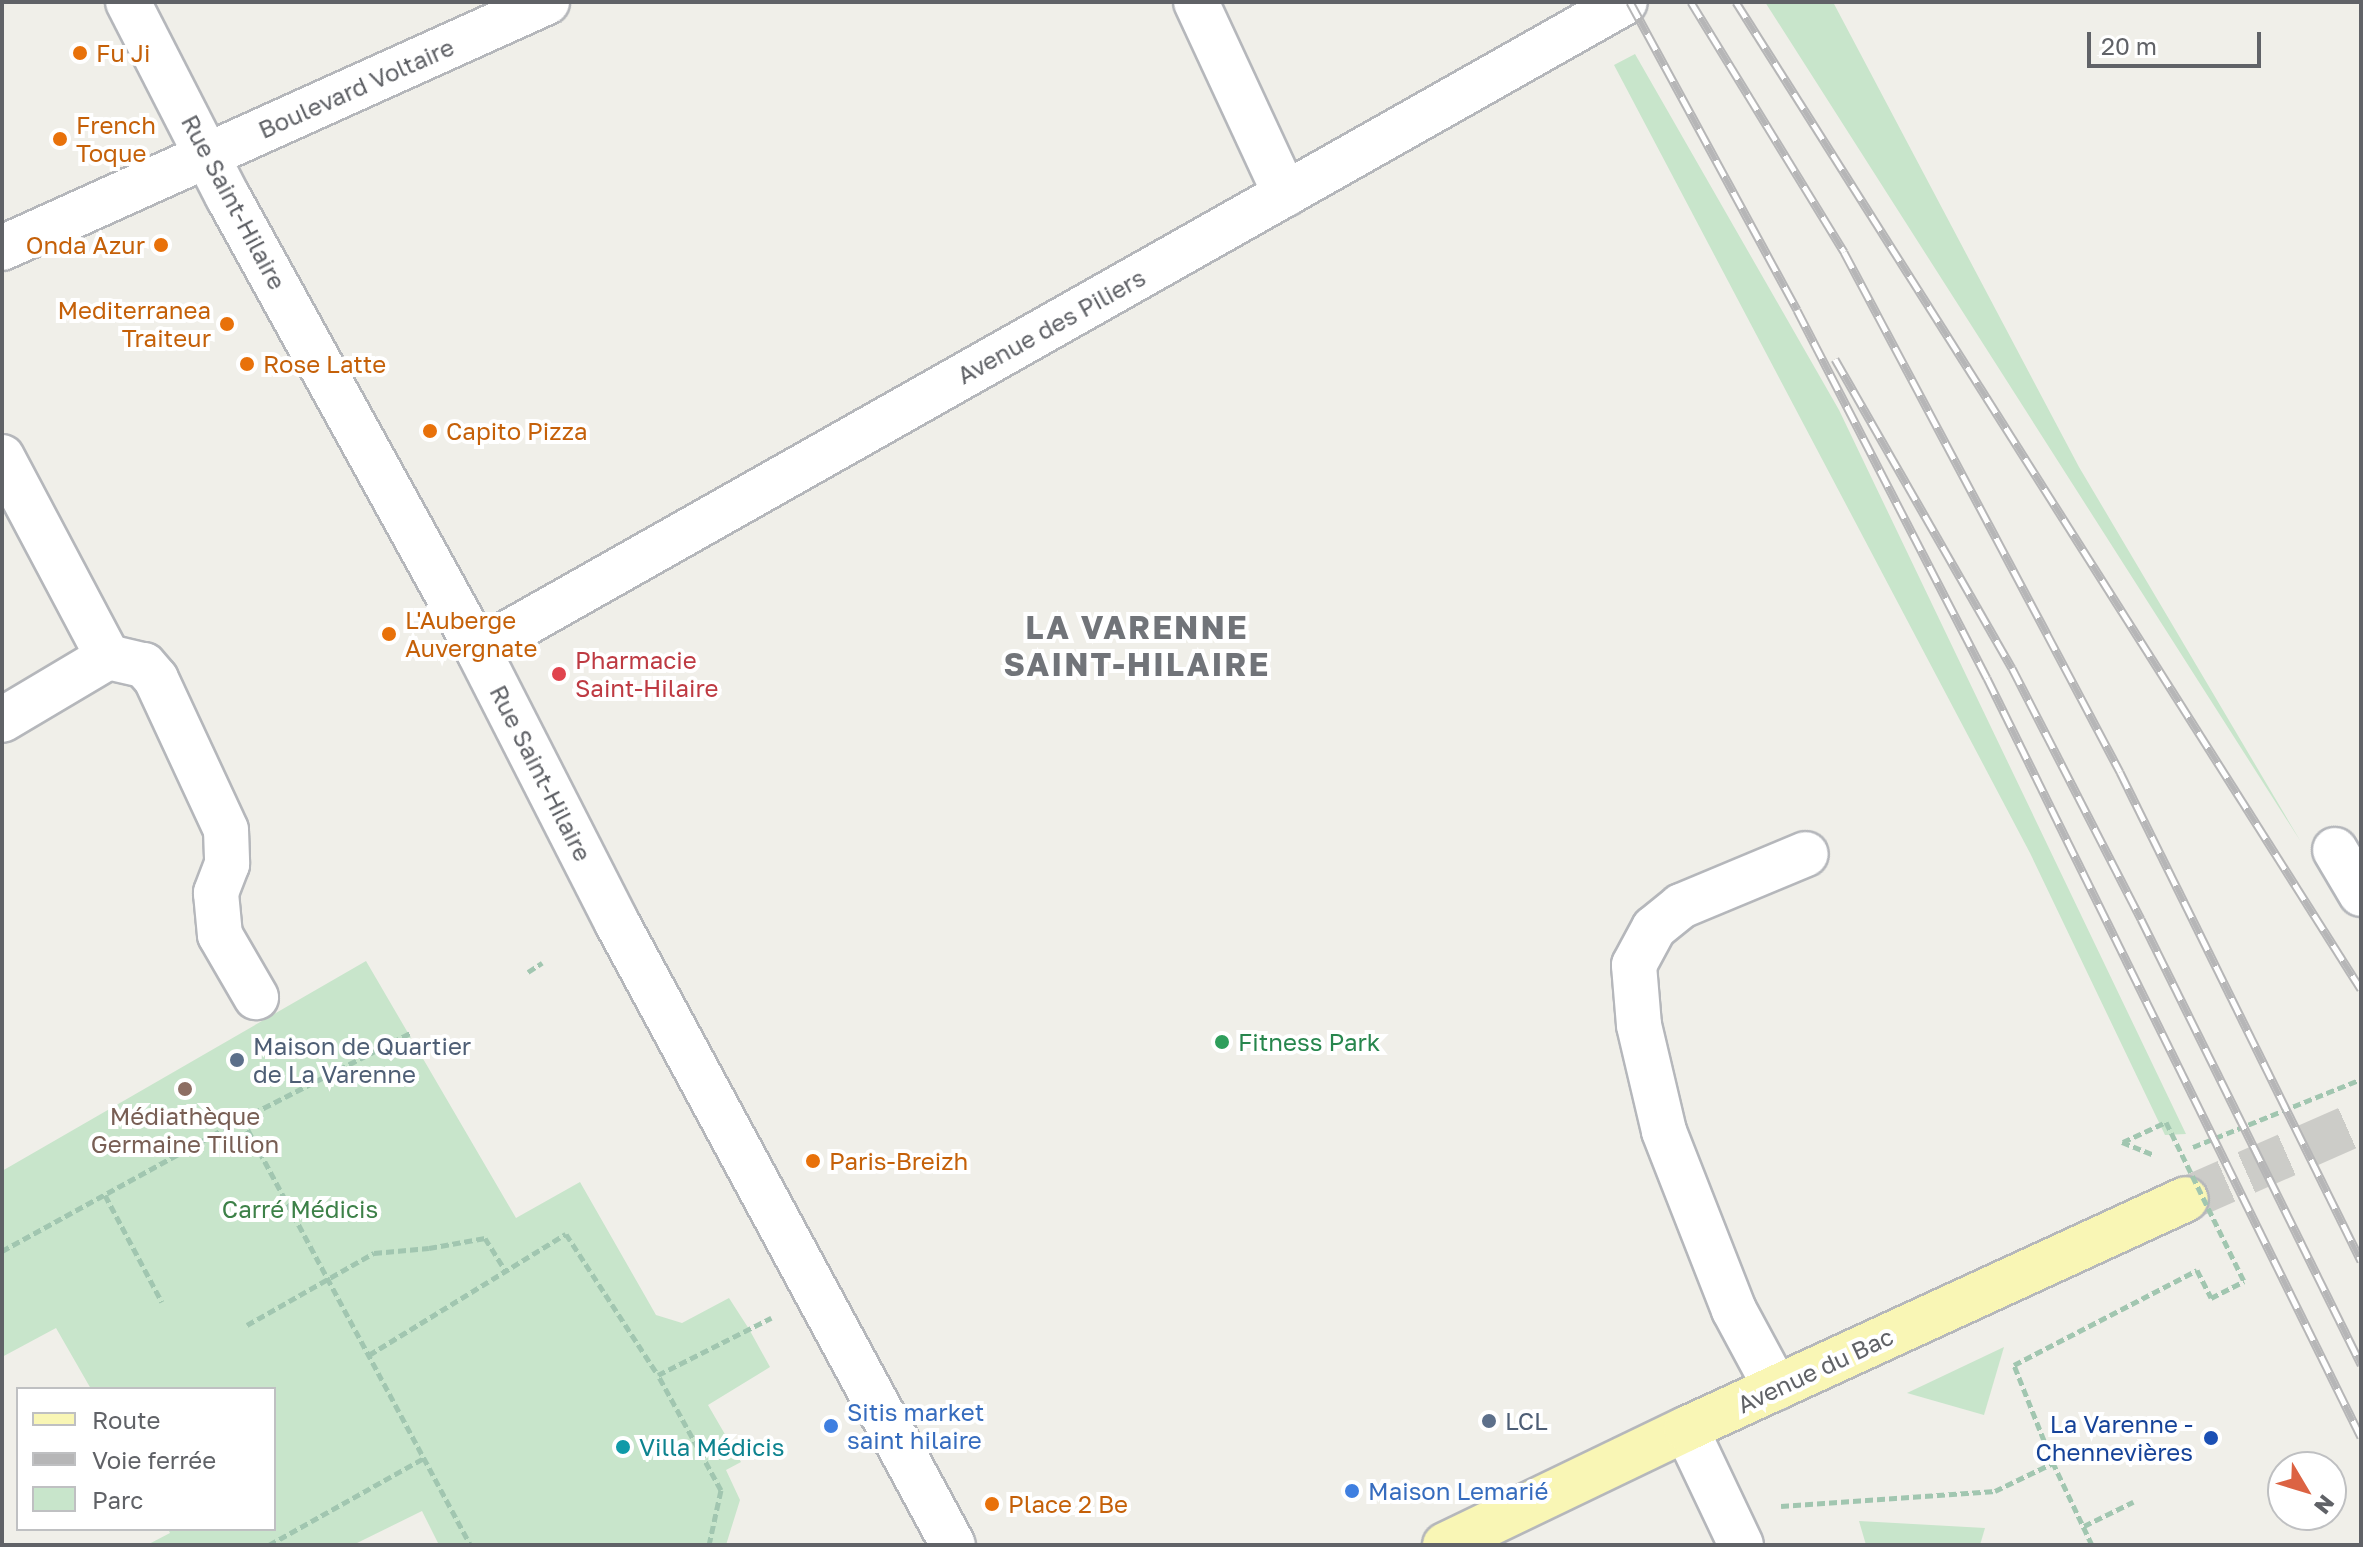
<!DOCTYPE html>
<meta charset="utf-8">
<style>
body{margin:0}
#map{position:relative;width:2363px;height:1547px;overflow:hidden;background:#f0efe9;font-family:"Golos Text",sans-serif}
div>[style]{position:absolute}
.green>*{inset:0;background:#c8e5cb}
.major-tunnel>*{height:44px;margin-top:-22px;transform-origin:0;background:repeating-linear-gradient(90deg,#ccccc8 0 44px,transparent 0 66px)}
.path>*{height:5px;margin-top:-2.5px;transform-origin:0;background:repeating-linear-gradient(90deg,#a1c6b0 0 8px,transparent 0 12px)}
.roads{filter:drop-shadow(2px 0 #b5b7bb) drop-shadow(-2px 0 #b5b7bb) drop-shadow(0 2px #b5b7bb) drop-shadow(0 -2px #b5b7bb)}
.minor>*{height:44px;margin:-22px;padding:0 22px;transform-origin:22px;border-radius:22px;background:#fff}
.major>*{height:44px;margin:-22px;padding:0 22px;transform-origin:22px;border-radius:22px;background:#f9f6b5}
.rail>*{height:9px;margin-top:-4.5px;transform-origin:0;background:repeating-linear-gradient(90deg,#fff 0 18px,#b6b6b7 0 36px);box-sizing:border-box;border-block:2px solid #b6b6b7}
.path-bridge>*{height:5px;margin-top:-2.5px;transform-origin:0;background:repeating-linear-gradient(90deg,#a1c6b0 0 8px,transparent 0 12px)}
.dots>*{width:22px;height:22px;translate:-50% -50%;box-sizing:border-box;border:4px solid #fff;border-radius:50%}
span{translate:-50% -50%;white-space:nowrap;text-align:center;line-height:1.15;-webkit-text-stroke:8px #fff;paint-order:stroke}
.food-label{font-size:24px;color:#c56008}
.left{translate:0 -50%;text-align:left}
.right{translate:-100% -50%;text-align:right}
.street-label{font-size:24px;color:#606267}
.health-label{font-size:24px;color:#be3a42}
.leisure-label{font-size:24px;color:#27864d}
.service-label{font-size:24px;color:#4e5e75}
.education-label{font-size:24px;color:#785e54}
.park-label{font-size:24px;color:#3d8148}
.shop-label{font-size:24px;color:#366cbe}
.transit-label{font-size:24px;color:#164399}
.culture-label{font-size:24px;color:#0d838f}
.district-label{font-size:32px;color:#717479;font-weight:700;letter-spacing:2px}
.frame{position:absolute;inset:0;border:4px solid #606267;pointer-events:none}
.legend{position:absolute;left:16px;top:1387px;width:260px;height:144px;box-sizing:border-box;background:#fff;border:2px solid #bfc0c2;margin:0;padding:10px 14px;list-style:none;font-size:24px;color:#606267}
.legend li{display:flex;align-items:center;gap:16px;height:40px}
.legend b{width:40px;border:2px solid #bfc0c2}
.north{position:absolute;left:2267px;top:1451px;width:80px;height:80px;box-sizing:border-box;background:#fff;border:2px solid #bfc0c2;border-radius:50%;rotate:128deg;font-size:22px;font-weight:700;line-height:32px;text-align:center;color:#606267}
.north::after{content:'';display:block;margin:auto;width:28px;height:36px;background:#dc6343;clip-path:polygon(50% 0,100% 100%,50% 72%,0 100%)}
.scale{position:absolute;left:2087px;top:32px;width:174px;height:36px;box-sizing:border-box;border:4px solid #606267;border-top:0;padding-left:10px;font-size:24px;line-height:28px;white-space:nowrap;color:#606267;-webkit-text-stroke:6px #fff;paint-order:stroke}
</style>
<div id="map">
<div class="green">
<div style="clip-path:polygon(1765px 2px,1833px 2px,2079px 467px,2301px 842px)"></div>
<div style="clip-path:polygon(1635px 54px,1839px 410px,2186px 1134px,2165px 1135px,2030px 853px,1614px 65px)"></div>
<div style="clip-path:polygon(366px 961px,516px 1218px,580px 1182px,656px 1315px,682px 1323px,729px 1298px,749px 1329px,770px 1367px,708px 1405px,741px 1462px,726px 1470px,740px 1500px,726px 1545px,439px 1545px,422px 1511px,353px 1545px,147px 1545px,170px 1533px,168px 1529px,274px 1529px,274px 1389px,91px 1389px,56px 1328px,2px 1357px,2px 1171px)"></div>
<div style="clip-path:polygon(2004px 1347px,1984px 1415px,1907px 1393px)"></div>
<div style="clip-path:polygon(1859px 1521px,1985px 1528px,1980px 1545px,1866px 1545px)"></div>
</div>
<div class="major-tunnel">
<div style="left:2186px;top:1199px;width:191px;rotate:-23.7deg"></div>
</div>
<div class="path">
<div style="left:528px;top:972px;width:17px;rotate:-33deg"></div>
<div style="left:242px;top:1119px;width:189px;rotate:-27.1deg"></div>
<div style="left:2122px;top:1142px;width:35px;rotate:22deg"></div>
<div style="left:2123px;top:1142px;width:47px;rotate:-24.9deg"></div>
<div style="left:2193px;top:1147px;width:181px;rotate:-22deg"></div>
<div style="left:105px;top:1195px;width:121px;rotate:62deg"></div>
<div style="left:2px;top:1251px;width:274px;rotate:-28.8deg"></div>
<div style="left:242px;top:1119px;width:483px;rotate:61.8deg"></div>
<div style="left:247px;top:1325px;width:146px;rotate:-29.6deg"></div>
<div style="left:374px;top:1253px;width:55px;rotate:-5.2deg"></div>
<div style="left:429px;top:1248px;width:57px;rotate:-10.1deg"></div>
<div style="left:485px;top:1238px;width:39px;rotate:58deg"></div>
<div style="left:369px;top:1355px;width:231px;rotate:-31.6deg"></div>
<div style="left:566px;top:1234px;width:168px;rotate:56.9deg"></div>
<div style="left:1781px;top:1506px;width:215px;rotate:-4deg"></div>
<div style="left:1995px;top:1491px;width:64px;rotate:-25.8deg"></div>
<div style="left:2084px;top:1526px;width:55px;rotate:-26.1deg"></div>
<div style="left:269px;top:1545px;width:178px;rotate:-29.3deg"></div>
<div style="left:709px;top:1545px;width:56px;rotate:-77.7deg"></div>
<div style="left:721px;top:1490px;width:131px;rotate:-118.7deg"></div>
<div style="left:658px;top:1375px;width:127px;rotate:-26.8deg"></div>
<div style="left:2092px;top:1545px;width:91px;rotate:-115.4deg"></div>
<div style="left:2053px;top:1463px;width:105px;rotate:-111.7deg"></div>
<div style="left:2014px;top:1365px;width:206px;rotate:-27.4deg"></div>
<div style="left:2197px;top:1270px;width:31px;rotate:63deg"></div>
<div style="left:2211px;top:1298px;width:37px;rotate:-27deg"></div>
</div>
<div class="roads">
<div class="minor">
<div style="left:128px;top:2px;width:219px;rotate:62.9deg"></div>
<div style="left:228px;top:197px;width:517px;rotate:61.11deg"></div>
<div style="left:478px;top:650px;width:304px;rotate:63deg"></div>
<div style="left:616px;top:921px;width:709px;rotate:61.63deg"></div>
<div style="left:1196px;top:2px;width:212px;rotate:65.1deg"></div>
<div style="left:2px;top:248px;width:598px;rotate:-24.29deg"></div>
<div style="left:2px;top:457px;width:226px;rotate:62.1deg"></div>
<div style="left:108px;top:657px;width:123px;rotate:149.3deg"></div>
<div style="left:478px;top:650px;width:1317px;rotate:-29.46deg"></div>
<div style="left:108px;top:657px;width:37px;rotate:13deg"></div>
<div style="left:144px;top:665px;width:18px;rotate:49deg"></div>
<div style="left:156px;top:679px;width:166px;rotate:65.1deg"></div>
<div style="left:226px;top:830px;width:34px;rotate:88deg"></div>
<div style="left:227px;top:864px;width:31px;rotate:111deg"></div>
<div style="left:216px;top:893px;width:42px;rotate:84.6deg"></div>
<div style="left:220px;top:935px;width:72px;rotate:59.9deg"></div>
<div style="left:2335px;top:850px;width:51px;rotate:59.4deg"></div>
<div style="left:1776px;top:1388px;width:89px;rotate:-118.3deg"></div>
<div style="left:1734px;top:1310px;width:192px;rotate:-111.4deg"></div>
<div style="left:1664px;top:1131px;width:109px;rotate:-103.3deg"></div>
<div style="left:1639px;top:1025px;width:60px;rotate:-94.8deg"></div>
<div style="left:1634px;top:965px;width:42px;rotate:-61.6deg"></div>
<div style="left:1654px;top:928px;width:35px;rotate:-39deg"></div>
<div style="left:1681px;top:906px;width:135px;rotate:-22.6deg"></div>
<div style="left:1686px;top:1429px;width:128px;rotate:64.6deg"></div>
</div>
<div class="major">
<div style="left:1445px;top:1545px;width:267px;rotate:-25.7deg"></div>
<div style="left:1686px;top:1429px;width:550px;rotate:-24.7deg"></div>
</div>
</div>
<div class="rail">
<div style="left:1630px;top:2px;width:350px;rotate:61.5deg"></div>
<div style="left:1797px;top:310px;width:414px;rotate:62.7deg"></div>
<div style="left:1987px;top:678px;width:846px;rotate:63.77deg"></div>
<div style="left:1691px;top:2px;width:293px;rotate:58.5deg"></div>
<div style="left:1844px;top:252px;width:433px;rotate:62deg"></div>
<div style="left:2047px;top:634px;width:156px;rotate:62.1deg"></div>
<div style="left:2120px;top:772px;width:545px;rotate:63.76deg"></div>
<div style="left:1736px;top:2px;width:1168px;rotate:57.66deg"></div>
<div style="left:1835px;top:359px;width:356px;rotate:60.2deg"></div>
<div style="left:2012px;top:668px;width:282px;rotate:62.8deg"></div>
<div style="left:2141px;top:919px;width:497px;rotate:63.7deg"></div>
</div>
<div class="path-bridge">
<div style="left:2166px;top:1122px;width:177px;rotate:63.9deg"></div>
</div>
<div class="dots">
<div style="left:80px;top:53px;background:#e8710a"></div>
<div style="left:60px;top:139px;background:#e8710a"></div>
<div style="left:161px;top:245px;background:#e8710a"></div>
<div style="left:227px;top:324px;background:#e8710a"></div>
<div style="left:247px;top:364px;background:#e8710a"></div>
<div style="left:430px;top:431px;background:#e8710a"></div>
<div style="left:389px;top:634px;background:#e8710a"></div>
<div style="left:559px;top:674px;background:#e0444e"></div>
<div style="left:1222px;top:1042px;background:#2e9e5b"></div>
<div style="left:237px;top:1060px;background:#5c6f8a"></div>
<div style="left:185px;top:1089px;background:#8d6e63"></div>
<div style="left:813px;top:1161px;background:#e8710a"></div>
<div style="left:1489px;top:1421px;background:#5c6f8a"></div>
<div style="left:831px;top:1426px;background:#3f7fe0"></div>
<div style="left:2211px;top:1438px;background:#1a4fb4"></div>
<div style="left:623px;top:1447px;background:#0f9aa8"></div>
<div style="left:1352px;top:1491px;background:#3f7fe0"></div>
<div style="left:992px;top:1504px;background:#e8710a"></div>
</div>
<div class="food-label">
<span class="left" style="left:96px;top:53px">Fu Ji</span>
<span class="left" style="left:76px;top:139px">French<br>Toque</span>
<span class="right" style="left:145px;top:245px">Onda Azur</span>
<span class="right" style="left:211px;top:324px">Mediterranea<br>Traiteur</span>
<span class="left" style="left:263px;top:364px">Rose Latte</span>
<span class="left" style="left:446px;top:431px">Capito Pizza</span>
<span class="left" style="left:405px;top:634px">L'Auberge<br>Auvergnate</span>
<span class="left" style="left:829px;top:1161px">Paris-Breizh</span>
<span class="left" style="left:1008px;top:1504px">Place 2 Be</span>
</div>
<div class="street-label">
<span style="left:356px;top:88px;rotate:-24deg">Boulevard Voltaire</span>
<span style="left:234px;top:202px;rotate:62deg">Rue Saint-Hilaire</span>
<span style="left:1051px;top:326px;rotate:-29deg">Avenue des Piliers</span>
<span style="left:541px;top:773px;rotate:63deg">Rue Saint-Hilaire</span>
<span style="left:1815px;top:1370px;rotate:-25deg">Avenue du Bac</span>
</div>
<div class="health-label">
<span class="left" style="left:575px;top:674px">Pharmacie<br>Saint-Hilaire</span>
</div>
<div class="leisure-label">
<span class="left" style="left:1238px;top:1042px">Fitness Park</span>
</div>
<div class="service-label">
<span class="left" style="left:253px;top:1060px">Maison de Quartier<br>de La Varenne</span>
<span class="left" style="left:1505px;top:1421px">LCL</span>
</div>
<div class="education-label">
<span style="left:185px;top:1130px">Médiathèque<br>Germaine Tillion</span>
</div>
<div class="park-label">
<span style="left:300px;top:1209px">Carré Médicis</span>
</div>
<div class="shop-label">
<span class="left" style="left:847px;top:1426px">Sitis market<br>saint hilaire</span>
<span class="left" style="left:1368px;top:1491px">Maison Lemarié</span>
</div>
<div class="transit-label">
<span class="right" style="left:2193px;top:1438px">La Varenne -<br>Chennevières</span>
</div>
<div class="culture-label">
<span class="left" style="left:639px;top:1447px">Villa Médicis</span>
</div>
<div class="district-label">
<span style="left:1137px;top:646px">LA VARENNE<br>SAINT-HILAIRE</span>
</div>
<div class="frame"></div>
<ul class="legend">
<li><b style="height:10px;background:#f9f6b5"></b>Route</li>
<li><b style="height:10px;background:#b6b6b7"></b>Voie ferrée</li>
<li><b style="height:22px;background:#c8e5cb"></b>Parc</li>
</ul>
<div class="north">N</div>
<div class="scale">20 m</div>
</div>
